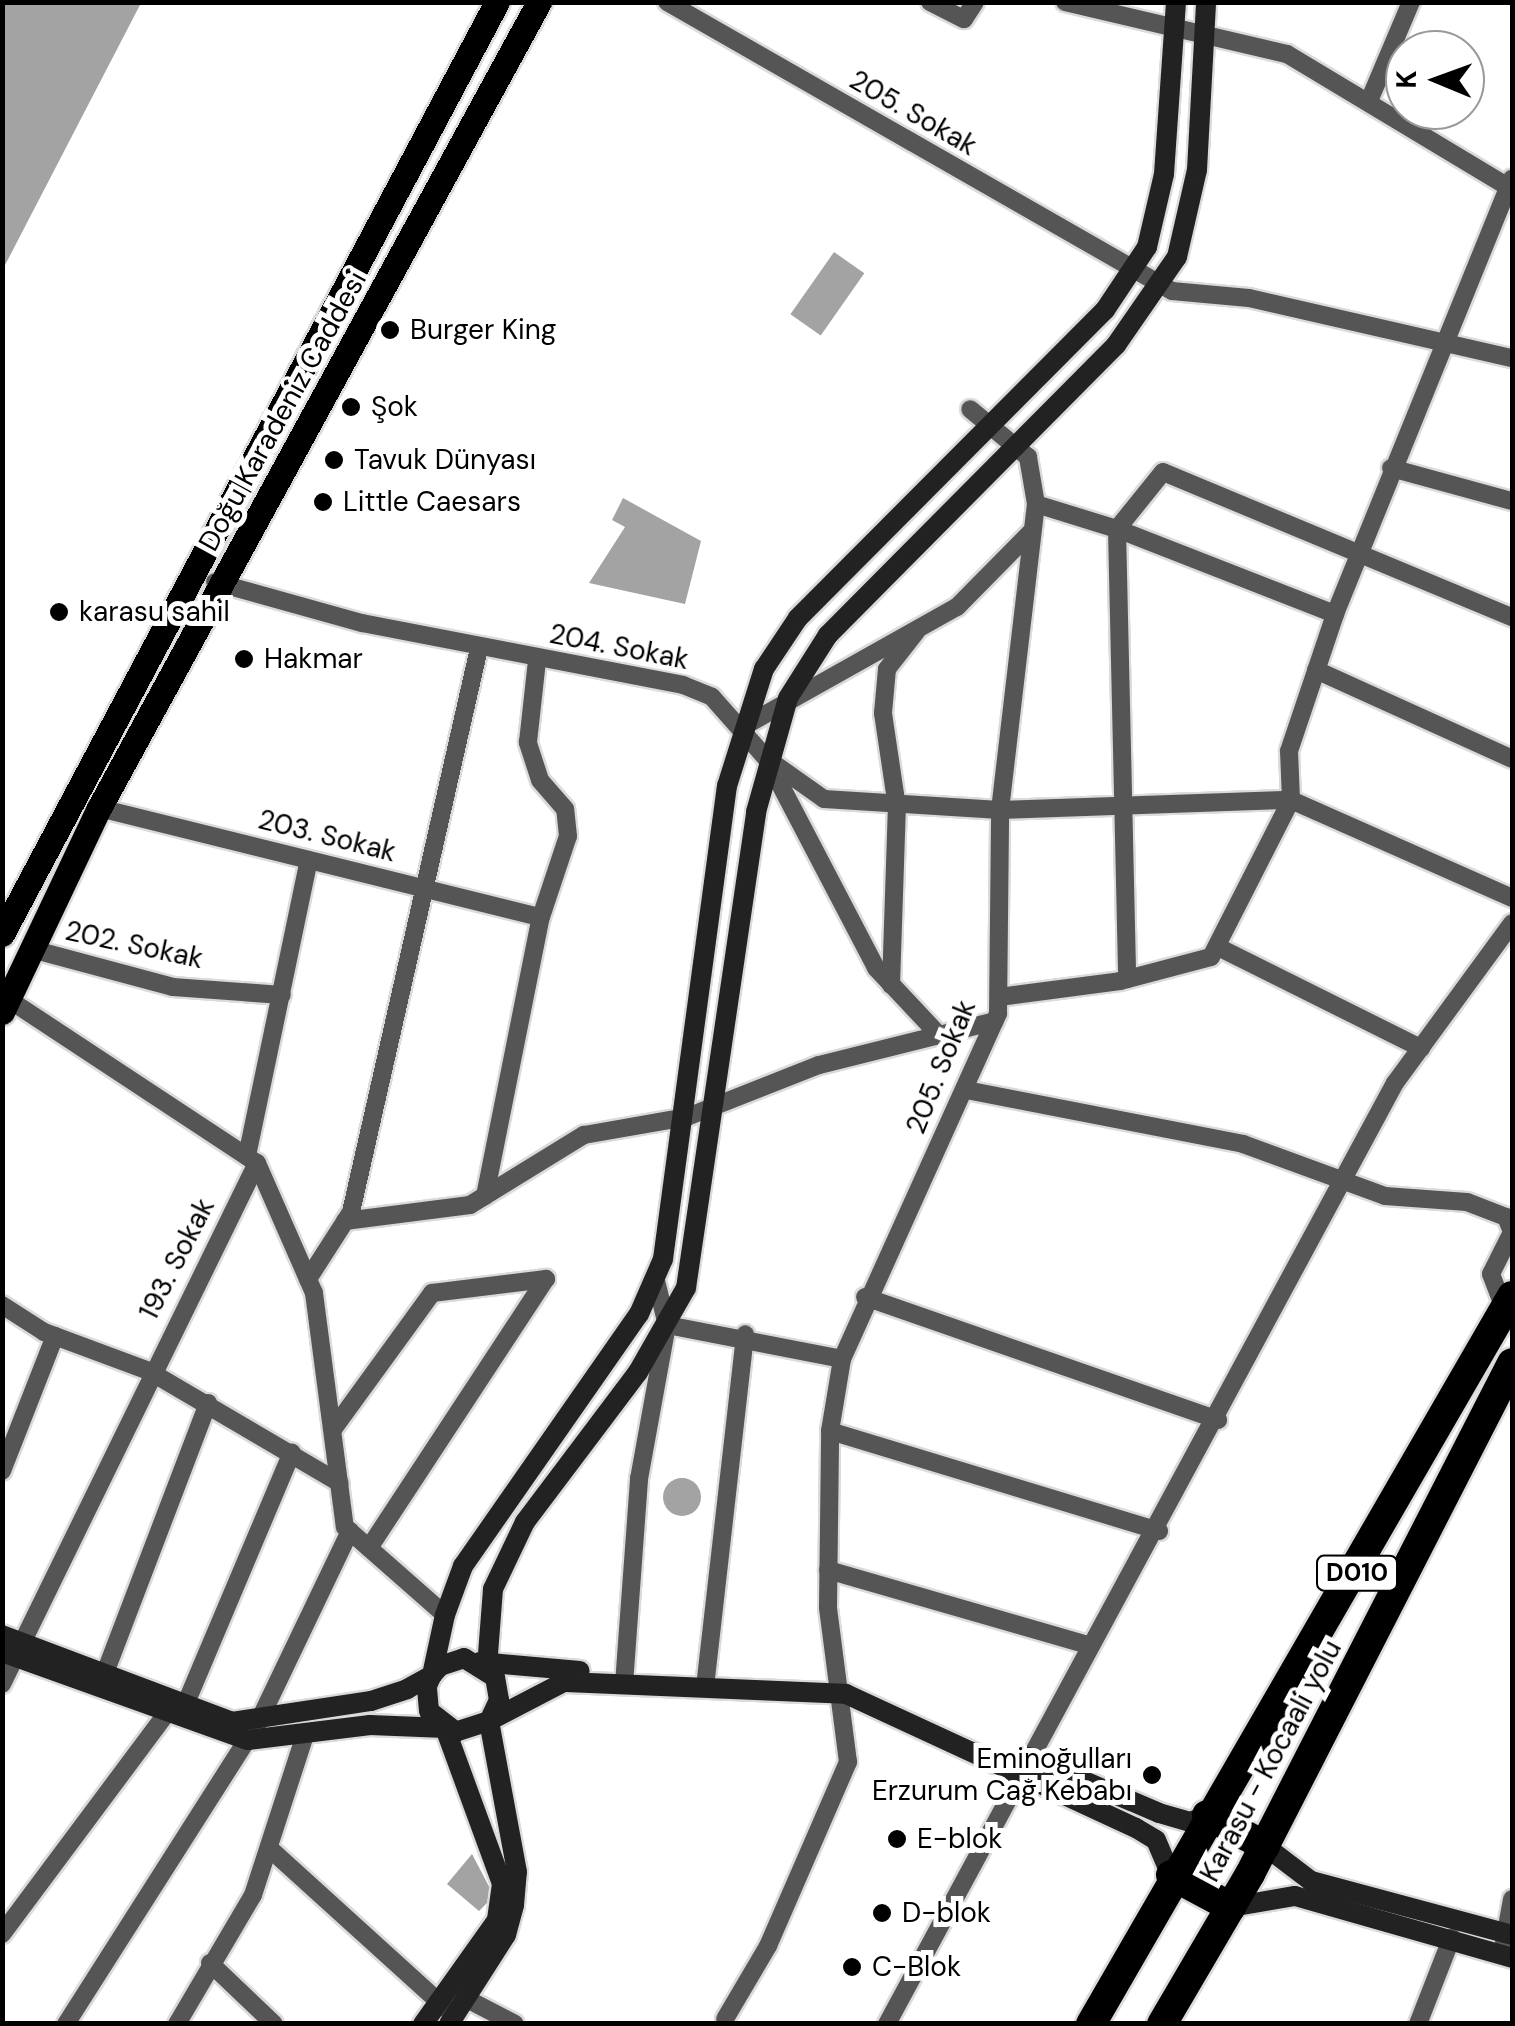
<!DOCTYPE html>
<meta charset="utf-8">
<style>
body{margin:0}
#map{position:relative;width:1515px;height:2026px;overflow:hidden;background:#fff;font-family:"DM Sans",sans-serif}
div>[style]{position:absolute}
.water>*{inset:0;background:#a3a3a3;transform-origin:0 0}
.round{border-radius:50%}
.roads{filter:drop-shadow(2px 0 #dbdbdb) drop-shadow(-2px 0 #dbdbdb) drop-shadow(0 2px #dbdbdb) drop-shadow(0 -2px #dbdbdb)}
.street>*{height:18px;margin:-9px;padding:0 9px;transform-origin:9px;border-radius:9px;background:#555}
.secondary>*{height:20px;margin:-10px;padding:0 10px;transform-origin:10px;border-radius:10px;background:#222}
.primary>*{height:25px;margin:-12.5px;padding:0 12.5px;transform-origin:12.5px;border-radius:12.5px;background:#000}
.highway>*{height:30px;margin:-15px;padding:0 15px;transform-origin:15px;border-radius:15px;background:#000}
.dots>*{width:28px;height:28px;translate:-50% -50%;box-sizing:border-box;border:5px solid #fff;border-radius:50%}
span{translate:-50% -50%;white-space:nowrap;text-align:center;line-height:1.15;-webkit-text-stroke:10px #fff;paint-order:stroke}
.shield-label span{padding:2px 8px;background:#fff;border:2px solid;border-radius:8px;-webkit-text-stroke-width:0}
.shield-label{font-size:25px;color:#000;font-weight:700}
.street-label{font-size:28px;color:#000}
.poi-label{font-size:28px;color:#000}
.left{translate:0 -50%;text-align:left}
.right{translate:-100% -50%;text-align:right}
.frame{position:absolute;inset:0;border:5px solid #000;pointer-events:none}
.north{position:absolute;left:1385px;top:30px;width:100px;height:100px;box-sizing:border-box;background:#fff;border:2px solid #999;border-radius:50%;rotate:271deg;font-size:28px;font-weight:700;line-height:40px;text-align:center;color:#000}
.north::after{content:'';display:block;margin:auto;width:35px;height:45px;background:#000;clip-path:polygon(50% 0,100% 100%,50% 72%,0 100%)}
</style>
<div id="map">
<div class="water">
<div style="clip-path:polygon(3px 2px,141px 3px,3px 269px,2px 3px)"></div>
<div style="left:834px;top:252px;width:37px;height:76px;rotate:35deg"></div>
<div style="clip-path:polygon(623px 498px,701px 541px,685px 604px,589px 583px,625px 527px,612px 520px)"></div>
<div class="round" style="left:663px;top:1478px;width:38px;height:38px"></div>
<div style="clip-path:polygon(472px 1854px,494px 1896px,479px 1911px,447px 1884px)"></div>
</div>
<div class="roads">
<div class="street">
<div style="left:667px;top:2px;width:582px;rotate:29.78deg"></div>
<div style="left:1172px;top:291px;width:77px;rotate:5.2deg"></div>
<div style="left:1249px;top:298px;width:270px;rotate:12.9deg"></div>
<div style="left:930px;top:2px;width:38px;rotate:27deg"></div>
<div style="left:964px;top:19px;width:20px;rotate:-57deg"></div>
<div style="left:1065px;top:2px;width:228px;rotate:13.2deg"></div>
<div style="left:1287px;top:54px;width:262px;rotate:31deg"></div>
<div style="left:1369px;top:101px;width:108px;rotate:-67deg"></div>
<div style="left:1391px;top:468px;width:125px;rotate:15.3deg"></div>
<div style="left:1036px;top:504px;width:85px;rotate:17.2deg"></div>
<div style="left:1117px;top:529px;width:73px;rotate:-51.1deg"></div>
<div style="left:1163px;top:472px;width:378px;rotate:22.6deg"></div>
<div style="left:215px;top:582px;width:153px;rotate:15.6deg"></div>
<div style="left:362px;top:623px;width:327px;rotate:10.9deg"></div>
<div style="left:683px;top:685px;width:31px;rotate:22deg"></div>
<div style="left:712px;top:697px;width:81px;rotate:48.5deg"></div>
<div style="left:766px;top:758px;width:71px;rotate:35.3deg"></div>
<div style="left:824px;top:799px;width:176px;rotate:3.6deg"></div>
<div style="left:1000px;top:810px;width:291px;rotate:-2deg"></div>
<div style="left:1291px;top:800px;width:242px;rotate:23.9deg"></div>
<div style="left:1335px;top:614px;width:470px;rotate:-67.9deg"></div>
<div style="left:1316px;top:670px;width:215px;rotate:24.4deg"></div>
<div style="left:741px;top:728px;width:248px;rotate:-29.3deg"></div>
<div style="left:957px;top:607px;width:104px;rotate:-45.4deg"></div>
<div style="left:770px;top:765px;width:229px;rotate:62.4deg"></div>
<div style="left:876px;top:968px;width:91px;rotate:46.8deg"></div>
<div style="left:99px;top:808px;width:455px;rotate:13.9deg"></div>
<div style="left:1218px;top:947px;width:227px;rotate:26.5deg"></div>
<div style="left:35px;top:950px;width:143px;rotate:15deg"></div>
<div style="left:173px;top:987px;width:109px;rotate:4.2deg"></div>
<div style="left:891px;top:985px;width:178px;rotate:-88.1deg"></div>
<div style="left:897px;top:807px;width:95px;rotate:-98.5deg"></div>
<div style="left:883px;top:713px;width:44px;rotate:-84.8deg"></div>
<div style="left:887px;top:669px;width:47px;rotate:-51.9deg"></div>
<div style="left:2px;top:995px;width:305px;rotate:33.4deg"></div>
<div style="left:257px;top:1163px;width:580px;rotate:116.08deg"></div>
<div style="left:999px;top:997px;width:122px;rotate:-7.5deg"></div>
<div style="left:1120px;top:981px;width:94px;rotate:-14.8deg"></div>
<div style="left:1211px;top:957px;width:176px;rotate:-63deg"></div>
<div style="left:1291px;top:800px;width:49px;rotate:-92.3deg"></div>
<div style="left:1289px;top:751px;width:145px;rotate:-71.4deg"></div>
<div style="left:1335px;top:614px;width:234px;rotate:-158.7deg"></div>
<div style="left:1117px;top:529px;width:450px;rotate:88.7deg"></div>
<div style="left:966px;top:1090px;width:282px;rotate:11deg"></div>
<div style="left:1243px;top:1144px;width:151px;rotate:20.1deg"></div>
<div style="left:1385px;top:1196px;width:82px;rotate:4.2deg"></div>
<div style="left:1467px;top:1202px;width:42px;rotate:21deg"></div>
<div style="left:1506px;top:1217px;width:16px;rotate:68deg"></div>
<div style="left:1512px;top:1232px;width:47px;rotate:116.6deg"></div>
<div style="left:1491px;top:1274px;width:39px;rotate:69deg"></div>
<div style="left:247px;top:1156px;width:302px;rotate:-78.2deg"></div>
<div style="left:257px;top:1163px;width:142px;rotate:66.3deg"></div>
<div style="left:314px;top:1293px;width:236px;rotate:82.5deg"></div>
<div style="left:345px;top:1527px;width:133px;rotate:41.3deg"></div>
<div style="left:485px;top:1196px;width:285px;rotate:-78.7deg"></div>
<div style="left:541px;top:917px;width:85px;rotate:-71.6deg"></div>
<div style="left:568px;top:836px;width:27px;rotate:-96deg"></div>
<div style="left:565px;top:809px;width:38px;rotate:-131deg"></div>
<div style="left:540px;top:780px;width:40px;rotate:-108deg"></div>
<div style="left:528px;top:742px;width:82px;rotate:-83.7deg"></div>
<div style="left:345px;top:1221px;width:126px;rotate:-7.3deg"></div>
<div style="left:470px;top:1205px;width:134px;rotate:-31.6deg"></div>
<div style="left:584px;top:1135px;width:105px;rotate:-9.9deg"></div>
<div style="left:687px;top:1117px;width:142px;rotate:-21.5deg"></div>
<div style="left:819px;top:1065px;width:181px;rotate:-14deg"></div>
<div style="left:308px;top:1279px;width:80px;rotate:-57.3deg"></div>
<div style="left:351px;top:1212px;width:578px;rotate:-77.21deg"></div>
<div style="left:865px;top:1297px;width:374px;rotate:19.2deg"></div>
<div style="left:2px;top:1305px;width:50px;rotate:32.7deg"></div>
<div style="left:44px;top:1332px;width:112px;rotate:20.4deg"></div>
<div style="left:149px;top:1371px;width:221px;rotate:30.4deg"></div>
<div style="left:667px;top:1325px;width:178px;rotate:11deg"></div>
<div style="left:334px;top:1428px;width:167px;rotate:-54deg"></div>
<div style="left:432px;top:1293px;width:115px;rotate:-7deg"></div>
<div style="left:830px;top:1431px;width:344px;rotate:16.9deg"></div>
<div style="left:2px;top:1471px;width:145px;rotate:-68.6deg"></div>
<div style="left:369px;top:1548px;width:322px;rotate:-56.7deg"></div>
<div style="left:828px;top:1570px;width:270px;rotate:16.1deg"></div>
<div style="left:105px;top:1673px;width:289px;rotate:-69.1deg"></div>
<div style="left:624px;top:1684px;width:206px;rotate:-85.8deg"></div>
<div style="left:639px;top:1479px;width:157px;rotate:-79.7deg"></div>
<div style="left:667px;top:1325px;width:49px;rotate:-104deg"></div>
<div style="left:705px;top:1687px;width:355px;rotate:-83.5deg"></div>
<div style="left:186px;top:1703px;width:272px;rotate:-67.1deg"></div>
<div style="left:269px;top:1848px;width:250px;rotate:42.2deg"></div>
<div style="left:2px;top:1934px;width:274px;rotate:-53.3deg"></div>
<div style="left:1502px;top:1954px;width:56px;rotate:-79.7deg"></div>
<div style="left:210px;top:1963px;width:88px;rotate:43.6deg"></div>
<div style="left:465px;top:1998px;width:56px;rotate:27.5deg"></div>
<div style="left:725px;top:2019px;width:85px;rotate:-59.5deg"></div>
<div style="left:768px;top:1946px;width:201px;rotate:-66.5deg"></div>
<div style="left:848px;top:1762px;width:156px;rotate:-97.4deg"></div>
<div style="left:828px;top:1607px;width:176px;rotate:-89.3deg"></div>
<div style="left:830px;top:1431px;width:73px;rotate:-80.5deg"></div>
<div style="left:842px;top:1359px;width:379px;rotate:-65.7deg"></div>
<div style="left:998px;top:1014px;width:204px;rotate:-89.4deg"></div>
<div style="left:1000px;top:810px;width:308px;rotate:-83.3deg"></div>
<div style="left:1036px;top:504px;width:48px;rotate:-99.7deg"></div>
<div style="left:1028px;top:457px;width:75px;rotate:-140.4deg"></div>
<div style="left:66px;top:2024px;width:357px;rotate:-57.5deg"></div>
<div style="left:258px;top:1723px;width:213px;rotate:-64.4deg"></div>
<div style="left:177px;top:2024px;width:150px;rotate:-59.5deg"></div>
<div style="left:253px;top:1895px;width:171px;rotate:-72deg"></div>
<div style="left:887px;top:2024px;width:1069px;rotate:-61.64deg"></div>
<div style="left:1395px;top:1083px;width:198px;rotate:-53.8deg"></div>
<div style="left:1418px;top:2024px;width:93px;rotate:-68.7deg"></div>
</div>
<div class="secondary">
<div style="left:2px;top:1635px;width:246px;rotate:20.7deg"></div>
<div style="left:232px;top:1722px;width:141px;rotate:-8.6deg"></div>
<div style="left:371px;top:1701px;width:38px;rotate:-18deg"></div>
<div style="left:407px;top:1689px;width:29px;rotate:-29deg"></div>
<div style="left:432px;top:1675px;width:12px;rotate:-48deg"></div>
<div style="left:440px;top:1666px;width:25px;rotate:-18deg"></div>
<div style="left:464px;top:1658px;width:36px;rotate:32deg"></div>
<div style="left:495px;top:1677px;width:23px;rotate:80deg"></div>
<div style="left:499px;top:1700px;width:23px;rotate:115deg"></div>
<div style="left:489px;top:1721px;width:35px;rotate:162deg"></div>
<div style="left:456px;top:1732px;width:34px;rotate:-142deg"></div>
<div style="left:429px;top:1711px;width:25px;rotate:-95deg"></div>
<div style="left:427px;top:1686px;width:12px;rotate:-66deg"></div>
<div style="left:432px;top:1675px;width:61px;rotate:-77.8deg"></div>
<div style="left:445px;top:1615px;width:52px;rotate:-69.8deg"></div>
<div style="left:463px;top:1566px;width:307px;rotate:-55.1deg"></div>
<div style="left:639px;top:1314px;width:60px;rotate:-66.4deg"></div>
<div style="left:663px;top:1259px;width:477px;rotate:-82.3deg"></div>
<div style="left:727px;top:786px;width:123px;rotate:-72.5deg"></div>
<div style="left:764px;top:669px;width:61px;rotate:-56.3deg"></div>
<div style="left:798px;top:618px;width:435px;rotate:-45.1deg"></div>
<div style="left:1105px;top:310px;width:76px;rotate:-56.3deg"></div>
<div style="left:1147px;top:247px;width:75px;rotate:-76.9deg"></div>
<div style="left:1164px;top:174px;width:172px;rotate:-86deg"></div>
<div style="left:2px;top:1652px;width:261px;rotate:19.7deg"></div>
<div style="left:248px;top:1740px;width:123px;rotate:-7deg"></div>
<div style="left:370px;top:1725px;width:75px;rotate:2.3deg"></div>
<div style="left:445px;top:1728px;width:166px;rotate:69.9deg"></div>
<div style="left:502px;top:1884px;width:36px;rotate:98deg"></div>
<div style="left:497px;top:1920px;width:128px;rotate:125.4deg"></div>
<div style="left:480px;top:1662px;width:100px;rotate:5.1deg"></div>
<div style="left:487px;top:1667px;width:78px;rotate:-85.6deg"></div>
<div style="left:493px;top:1589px;width:74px;rotate:-64.5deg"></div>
<div style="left:525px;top:1522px;width:188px;rotate:-53deg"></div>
<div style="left:638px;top:1372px;width:97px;rotate:-60.3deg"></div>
<div style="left:686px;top:1288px;width:481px;rotate:-81.6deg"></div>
<div style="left:756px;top:812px;width:118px;rotate:-74.3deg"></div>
<div style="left:788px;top:698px;width:75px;rotate:-57.6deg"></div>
<div style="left:828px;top:635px;width:409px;rotate:-45.2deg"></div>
<div style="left:1116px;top:345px;width:107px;rotate:-55.3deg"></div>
<div style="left:1177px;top:257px;width:89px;rotate:-77.1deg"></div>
<div style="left:1197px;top:170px;width:168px;rotate:-86.9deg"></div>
<div style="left:1028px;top:1757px;width:142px;rotate:23.1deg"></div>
<div style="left:1159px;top:1813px;width:33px;rotate:16deg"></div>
<div style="left:1191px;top:1822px;width:17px;rotate:-24deg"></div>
<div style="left:1265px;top:1846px;width:58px;rotate:37.3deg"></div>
<div style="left:1311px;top:1881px;width:208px;rotate:15deg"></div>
<div style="left:1231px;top:1907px;width:65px;rotate:-9.8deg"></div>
<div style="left:1295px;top:1896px;width:226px;rotate:15.9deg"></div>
<div style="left:449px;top:2024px;width:106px;rotate:-57.4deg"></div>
<div style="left:506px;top:1935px;width:31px;rotate:-75deg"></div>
<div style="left:514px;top:1905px;width:33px;rotate:-85deg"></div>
<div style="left:517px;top:1872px;width:154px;rotate:-100.5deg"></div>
<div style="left:489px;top:1721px;width:85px;rotate:-27.5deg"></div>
<div style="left:564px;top:1682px;width:282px;rotate:2.4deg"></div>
<div style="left:846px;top:1694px;width:319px;rotate:24.8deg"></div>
<div style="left:1136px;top:1828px;width:23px;rotate:31deg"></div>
<div style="left:1156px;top:1840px;width:38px;rotate:67deg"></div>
</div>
<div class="primary">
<div style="left:2px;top:934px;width:1055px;rotate:-62.03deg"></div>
<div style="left:2px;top:1012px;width:226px;rotate:-64.6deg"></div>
<div style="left:99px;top:808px;width:918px;rotate:-61.37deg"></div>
</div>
<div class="highway">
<div style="left:1207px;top:1815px;width:66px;rotate:28.1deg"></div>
<div style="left:1171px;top:1875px;width:68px;rotate:28.1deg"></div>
<div style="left:1091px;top:2024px;width:841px;rotate:-59.96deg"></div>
<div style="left:1162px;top:2024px;width:174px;rotate:-59.6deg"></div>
<div style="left:1250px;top:1874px;width:574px;rotate:-62.85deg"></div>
</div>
</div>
<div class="dots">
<div style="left:390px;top:330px;background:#000"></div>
<div style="left:351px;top:407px;background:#000"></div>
<div style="left:334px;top:460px;background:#000"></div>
<div style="left:323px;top:502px;background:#000"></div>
<div style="left:59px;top:612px;background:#000"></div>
<div style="left:244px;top:659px;background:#000"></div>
<div style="left:1152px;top:1775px;background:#000"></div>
<div style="left:897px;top:1839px;background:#000"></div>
<div style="left:882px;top:1913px;background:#000"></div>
<div style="left:852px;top:1967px;background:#000"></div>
</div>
<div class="shield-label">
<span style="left:1357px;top:1573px">D010</span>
</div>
<div class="street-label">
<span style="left:913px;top:113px;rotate:30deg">205. Sokak</span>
<span style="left:283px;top:411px;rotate:-61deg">Doğu Karadeniz Caddesi</span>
<span style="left:619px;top:647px;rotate:11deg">204. Sokak</span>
<span style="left:327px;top:836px;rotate:14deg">203. Sokak</span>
<span style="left:134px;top:945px;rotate:12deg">202. Sokak</span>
<span style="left:941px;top:1067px;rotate:-68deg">205. Sokak</span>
<span style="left:177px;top:1259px;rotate:-63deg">193. Sokak</span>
<span style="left:1271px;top:1761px;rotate:-62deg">Karasu - Kocaali yolu</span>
</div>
<div class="poi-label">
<span class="left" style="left:410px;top:330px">Burger King</span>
<span class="left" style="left:371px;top:407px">Şok</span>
<span class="left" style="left:354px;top:460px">Tavuk Dünyası</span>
<span class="left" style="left:343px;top:502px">Little Caesars</span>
<span class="left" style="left:79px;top:612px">karasu sahil</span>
<span class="left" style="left:264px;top:659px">Hakmar</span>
<span class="right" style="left:1132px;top:1775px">Eminoğulları<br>Erzurum Cağ Kebabı</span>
<span class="left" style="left:917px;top:1839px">E-blok</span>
<span class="left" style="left:902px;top:1913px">D-blok</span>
<span class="left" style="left:872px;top:1967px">C-Blok</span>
</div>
<div class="frame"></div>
<div class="north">K</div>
</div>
